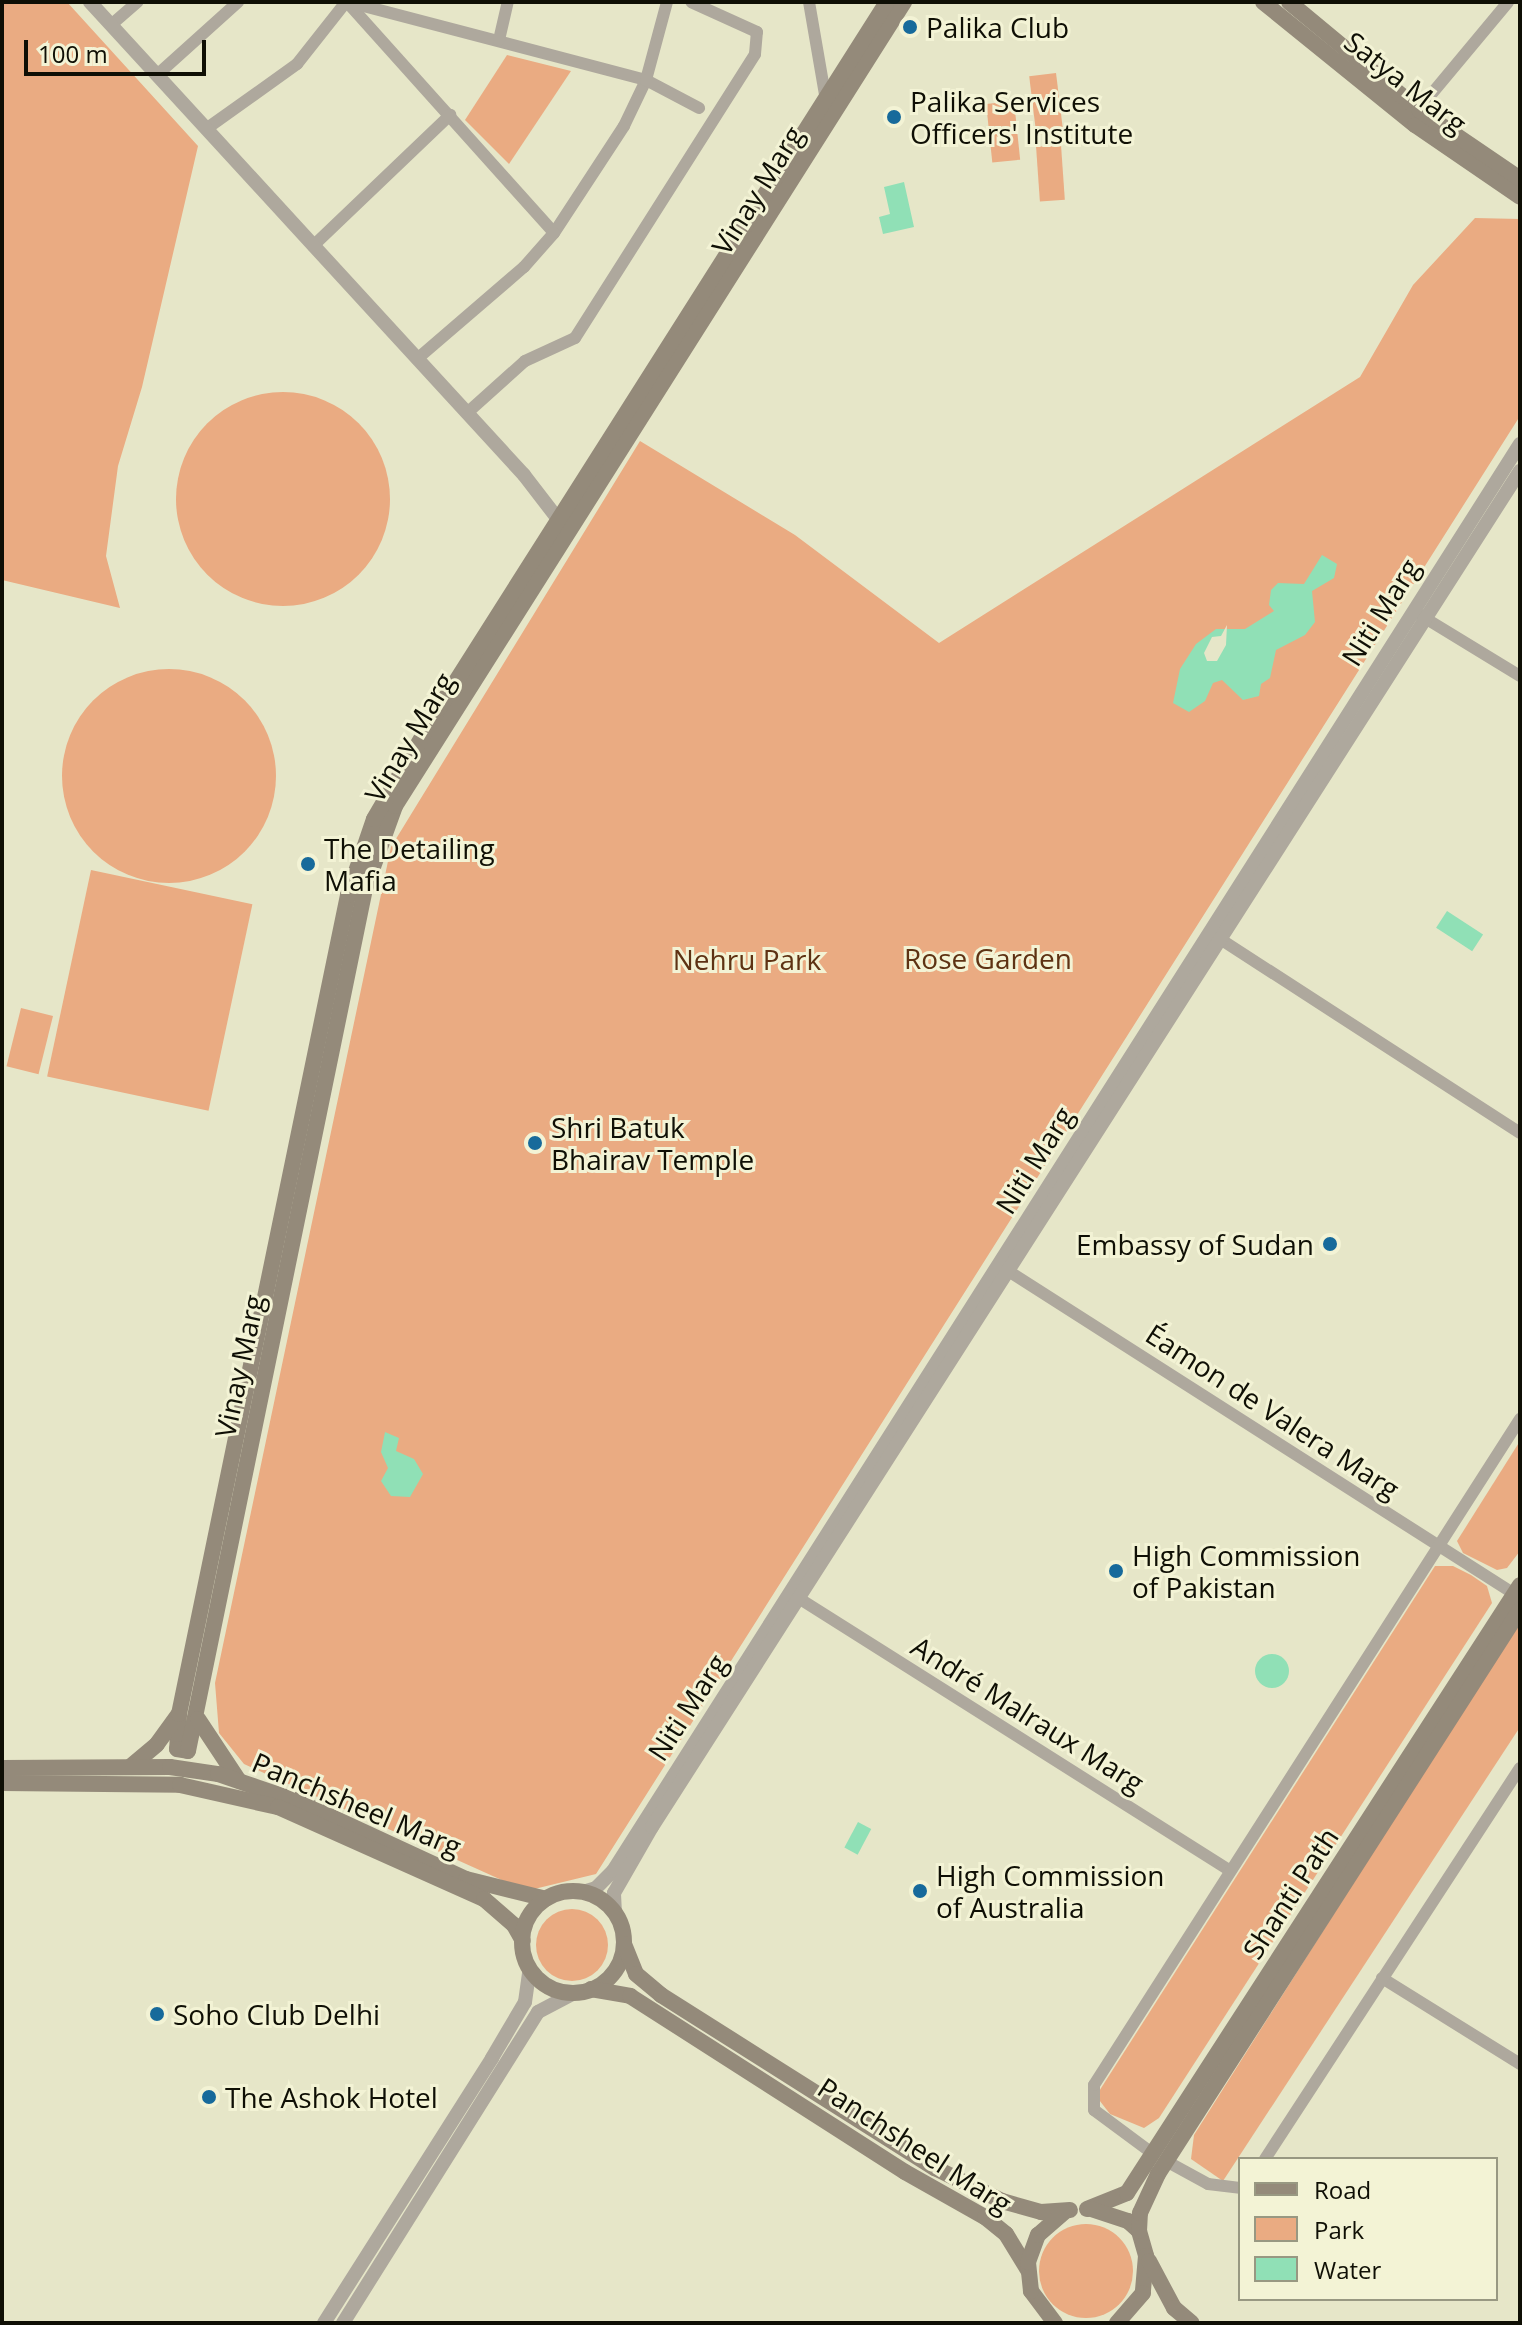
<!DOCTYPE html>
<meta charset="utf-8">
<style>
body{margin:0}
#map{position:relative;width:1522px;height:2325px;overflow:hidden;background:#e6e6c8;font-family:"Open Sans",sans-serif}
div>[style]{position:absolute}
.green>*{inset:0;background:#eaab82;transform-origin:0 0}
.round{border-radius:50%}
.water>*{inset:0;background:#90e0b6;transform-origin:0 0}
.pier>*{inset:0;background:#e6e6c8}
.minor>*{height:12px;margin:-6px;padding:0 6px;transform-origin:6px;border-radius:6px;background:#aea89d}
.tertiary>*{height:14px;margin:-7px;padding:0 7px;transform-origin:7px;border-radius:7px;background:#aea89d}
.secondary>*{height:16px;margin:-8px;padding:0 8px;transform-origin:8px;border-radius:8px;background:#948a7a}
.secondary>.ring{margin:-8px;padding:0;box-sizing:content-box;background:none;border:16px solid #948a7a;border-radius:50%}
.dots>*{width:22px;height:22px;translate:-50% -50%;box-sizing:border-box;border:4px solid #f3f3d5;border-radius:50%}
span{translate:-50% -50%;white-space:nowrap;text-align:center;line-height:1.15;-webkit-text-stroke:6px #f3f3d5;paint-order:stroke}
.poi-label{font-size:28px;color:#0f0f05}
.left{translate:0 -50%;text-align:left}
.right{translate:-100% -50%;text-align:right}
.street-label{font-size:28px;color:#0f0f05}
.park-label{font-size:28px;color:#5e3213}
.frame{position:absolute;inset:0;border:4px solid #0f0f05;pointer-events:none}
.legend{position:absolute;left:1238px;top:2157px;width:260px;height:144px;box-sizing:border-box;background:#f3f3d5;border:2px solid #989882;margin:0;padding:10px 14px;list-style:none;font-size:24px;color:#0f0f05}
.legend li{display:flex;align-items:center;gap:16px;height:40px}
.legend b{width:40px;border:2px solid #989882}
.scale{position:absolute;left:24px;top:40px;width:182px;height:36px;box-sizing:border-box;border:4px solid #0f0f05;border-top:0;padding-left:10px;font-size:24px;line-height:28px;white-space:nowrap;color:#0f0f05;-webkit-text-stroke:6px #f3f3d5;paint-order:stroke}
</style>
<div id="map">
<div class="green">
<div style="clip-path:polygon(2px 2px,67px 2px,198px 146px,142px 387px,118px 466px,106px 556px,120px 608px,2px 580px)"></div>
<div style="clip-path:polygon(507px 55px,571px 71px,509px 164px,465px 120px)"></div>
<div style="left:1056px;top:73px;width:59px;height:27px;rotate:83deg"></div>
<div style="left:1014px;top:101px;width:59px;height:28px;rotate:84deg"></div>
<div style="left:1061px;top:145px;width:55px;height:25px;rotate:86deg"></div>
<div style="clip-path:polygon(1475px 218px,1520px 219px,1520px 416px,596px 1874px,526px 1891px,244px 1764px,219px 1733px,215px 1683px,391px 847px,640px 441px,795px 535px,939px 643px,1360px 377px,1413px 285px)"></div>
<div class="round" style="left:176px;top:392px;width:214px;height:214px"></div>
<div class="round" style="left:62px;top:669px;width:214px;height:214px"></div>
<div style="left:91px;top:870px;width:165px;height:211px;rotate:12deg"></div>
<div style="left:21px;top:1008px;width:33px;height:60px;rotate:14deg"></div>
<div style="clip-path:polygon(1520px 1441px,1520px 1551px,1507px 1568px,1497px 1570px,1463px 1553px,1457px 1541px)"></div>
<div style="clip-path:polygon(1435px 1566px,1453px 1566px,1471px 1575px,1487px 1586px,1492px 1603px,1159px 2118px,1144px 2128px,1110px 2114px,1096px 2096px)"></div>
<div style="clip-path:polygon(1520px 1619px,1520px 1727px,1223px 2181px,1191px 2159px,1194px 2135px)"></div>
<div class="round" style="left:536px;top:1909px;width:72px;height:72px"></div>
<div class="round" style="left:1039px;top:2224px;width:94px;height:94px"></div>
</div>
<div class="water">
<div style="clip-path:polygon(904px 182px,914px 227px,883px 234px,879px 217px,890px 214px,884px 187px)"></div>
<div style="clip-path:polygon(1322px 555px,1337px 564px,1334px 578px,1312px 591px,1315px 622px,1305px 635px,1276px 650px,1270px 678px,1261px 684px,1259px 696px,1243px 700px,1222px 680px,1213px 683px,1205px 701px,1189px 712px,1173px 703px,1180px 669px,1196px 644px,1216px 629px,1245px 629px,1274px 611px,1269px 605px,1271px 590px,1278px 583px,1304px 584px)"></div>
<div style="left:1447px;top:911px;width:43px;height:20px;rotate:33deg"></div>
<div style="clip-path:polygon(385px 1432px,399px 1438px,396px 1451px,414px 1459px,423px 1474px,410px 1497px,391px 1496px,381px 1481px,388px 1468px,381px 1452px)"></div>
<div class="round" style="left:1255px;top:1654px;width:34px;height:34px"></div>
<div style="left:858px;top:1822px;width:15px;height:29px;rotate:28deg"></div>
</div>
<div class="pier">
<div style="clip-path:polygon(1227px 625px,1226px 645px,1217px 661px,1207px 661px,1204px 653px,1212px 637px,1221px 636px)"></div>
</div>
<div class="minor">
<div style="left:347px;top:2px;width:310px;rotate:48.1deg"></div>
<div style="left:554px;top:233px;width:128px;rotate:-56.8deg"></div>
<div style="left:624px;top:126px;width:51px;rotate:-64.4deg"></div>
<div style="left:646px;top:80px;width:308px;rotate:-165.3deg"></div>
<div style="left:667px;top:2px;width:81px;rotate:105.1deg"></div>
<div style="left:646px;top:80px;width:60px;rotate:27.8deg"></div>
<div style="left:809px;top:2px;width:99px;rotate:80.2deg"></div>
<div style="left:111px;top:25px;width:35px;rotate:-41deg"></div>
<div style="left:499px;top:40px;width:39px;rotate:-77deg"></div>
<div style="left:157px;top:75px;width:109px;rotate:-42deg"></div>
<div style="left:1414px;top:115px;width:147px;rotate:-50.2deg"></div>
<div style="left:206px;top:129px;width:112px;rotate:-35.5deg"></div>
<div style="left:297px;top:64px;width:79px;rotate:-51.7deg"></div>
<div style="left:313px;top:246px;width:190px;rotate:-43.7deg"></div>
<div style="left:417px;top:359px;width:141px;rotate:-40.7deg"></div>
<div style="left:524px;top:267px;width:45px;rotate:-48.6deg"></div>
<div style="left:467px;top:413px;width:78px;rotate:-41.9deg"></div>
<div style="left:525px;top:361px;width:55px;rotate:-24.7deg"></div>
<div style="left:575px;top:338px;width:336px;rotate:-57.6deg"></div>
<div style="left:755px;top:54px;width:22px;rotate:-85deg"></div>
<div style="left:757px;top:32px;width:72px;rotate:-155.6deg"></div>
<div style="left:1420px;top:615px;width:117px;rotate:31.4deg"></div>
<div style="left:1214px;top:935px;width:364px;rotate:32.9deg"></div>
<div style="left:1002px;top:1267px;width:613px;rotate:32.55deg"></div>
<div style="left:800px;top:1599px;width:507px;rotate:32.28deg"></div>
<div style="left:1382px;top:1978px;width:163px;rotate:31.9deg"></div>
<div style="left:1152px;top:2153px;width:72px;rotate:-143.4deg"></div>
<div style="left:1094px;top:2110px;width:25px;rotate:-90deg"></div>
<div style="left:1094px;top:2085px;width:791px;rotate:-57.4deg"></div>
<div style="left:1265px;top:2159px;width:467px;rotate:-56.9deg"></div>
<div style="left:1166px;top:2161px;width:48px;rotate:28.7deg"></div>
<div style="left:1208px;top:2184px;width:32px;rotate:7deg"></div>
</div>
<div class="tertiary">
<div style="left:90px;top:2px;width:642px;rotate:47.46deg"></div>
<div style="left:524px;top:475px;width:66px;rotate:52.4deg"></div>
<div style="left:583px;top:1892px;width:14px;rotate:-17deg"></div>
<div style="left:596px;top:1888px;width:24px;rotate:-45deg"></div>
<div style="left:613px;top:1871px;width:1691px;rotate:-57.56deg"></div>
<div style="left:615px;top:1913px;width:20px;rotate:-93deg"></div>
<div style="left:614px;top:1893px;width:76px;rotate:-60.1deg"></div>
<div style="left:652px;top:1827px;width:1610px;rotate:-57.38deg"></div>
<div style="left:324px;top:2323px;width:314px;rotate:-57.6deg"></div>
<div style="left:492px;top:2058px;width:65px;rotate:-59.5deg"></div>
<div style="left:525px;top:2002px;width:34px;rotate:-82deg"></div>
<div style="left:343px;top:2323px;width:367px;rotate:-57.9deg"></div>
<div style="left:538px;top:2012px;width:43px;rotate:-27.8deg"></div>
</div>
<div class="secondary">
<div style="left:1263px;top:2px;width:196px;rotate:39deg"></div>
<div style="left:1415px;top:125px;width:127px;rotate:34.4deg"></div>
<div style="left:1289px;top:2px;width:169px;rotate:39.7deg"></div>
<div style="left:1419px;top:110px;width:122px;rotate:34.3deg"></div>
<div style="left:179px;top:1714px;width:35px;rotate:93deg"></div>
<div style="left:177px;top:1749px;width:11px;rotate:10deg"></div>
<div style="left:188px;top:1751px;width:880px;rotate:-78.4deg"></div>
<div style="left:365px;top:889px;width:88px;rotate:-70.1deg"></div>
<div style="left:395px;top:806px;width:952px;rotate:-57.66deg"></div>
<div style="left:198px;top:1719px;width:74px;rotate:56.5deg"></div>
<div style="left:130px;top:1767px;width:35px;rotate:-40deg"></div>
<div style="left:157px;top:1744px;width:37px;rotate:-54deg"></div>
<div style="left:179px;top:1714px;width:836px;rotate:-78.34deg"></div>
<div style="left:348px;top:895px;width:80px;rotate:-71.1deg"></div>
<div style="left:374px;top:819px;width:129px;rotate:-59.6deg"></div>
<div style="left:439px;top:708px;width:836px;rotate:-57.6deg"></div>
<div style="left:2px;top:1768px;width:168px;rotate:-0.3deg"></div>
<div style="left:170px;top:1767px;width:49px;rotate:8.3deg"></div>
<div style="left:218px;top:1774px;width:83px;rotate:18.9deg"></div>
<div style="left:297px;top:1801px;width:186px;rotate:24.8deg"></div>
<div style="left:466px;top:1879px;width:82px;rotate:14deg"></div>
<div style="left:2px;top:1783px;width:178px;rotate:0.6deg"></div>
<div style="left:180px;top:1785px;width:100px;rotate:12.7deg"></div>
<div style="left:278px;top:1807px;width:226px;rotate:24.1deg"></div>
<div style="left:484px;top:1899px;width:40px;rotate:41deg"></div>
<div style="left:514px;top:1925px;width:18px;rotate:61deg"></div>
<div class="ring" style="left:522px;top:1891px;width:86px;height:86px"></div>
<div style="left:624px;top:1944px;width:32px;rotate:68deg"></div>
<div style="left:636px;top:1974px;width:33px;rotate:40deg"></div>
<div style="left:661px;top:1995px;width:324px;rotate:32.3deg"></div>
<div style="left:935px;top:2168px;width:75px;rotate:26.2deg"></div>
<div style="left:1002px;top:2201px;width:41px;rotate:15.8deg"></div>
<div style="left:1041px;top:2212px;width:29px;rotate:-4deg"></div>
<div style="left:591px;top:1989px;width:40px;rotate:10deg"></div>
<div style="left:630px;top:1996px;width:326px;rotate:32.6deg"></div>
<div style="left:905px;top:2172px;width:92px;rotate:29.4deg"></div>
<div style="left:985px;top:2217px;width:27px;rotate:39deg"></div>
<div style="left:1006px;top:2234px;width:42px;rotate:58.6deg"></div>
<div style="left:1087px;top:2209px;width:43px;rotate:-21.8deg"></div>
<div style="left:1127px;top:2193px;width:724px;rotate:-57.12deg"></div>
<div style="left:1091px;top:2209px;width:39px;rotate:18deg"></div>
<div style="left:1128px;top:2221px;width:15px;rotate:42deg"></div>
<div style="left:1139px;top:2231px;width:26px;rotate:74deg"></div>
<div style="left:1146px;top:2256px;width:37px;rotate:95deg"></div>
<div style="left:1143px;top:2293px;width:40px;rotate:131deg"></div>
<div style="left:1139px;top:2231px;width:18px;rotate:-87deg"></div>
<div style="left:1140px;top:2213px;width:43px;rotate:-65.2deg"></div>
<div style="left:1158px;top:2174px;width:670px;rotate:-57.31deg"></div>
<div style="left:1149px;top:2261px;width:53px;rotate:62deg"></div>
<div style="left:1174px;top:2308px;width:23px;rotate:40deg"></div>
<div style="left:1055px;top:2323px;width:40px;rotate:-127deg"></div>
<div style="left:1031px;top:2291px;width:29px;rotate:-96deg"></div>
<div style="left:1028px;top:2262px;width:29px;rotate:-70deg"></div>
<div style="left:1038px;top:2235px;width:35px;rotate:-41deg"></div>
</div>
<div class="dots">
<div style="left:910px;top:27px;background:#176a9b"></div>
<div style="left:894px;top:117px;background:#176a9b"></div>
<div style="left:308px;top:864px;background:#176a9b"></div>
<div style="left:535px;top:1143px;background:#176a9b"></div>
<div style="left:1330px;top:1244px;background:#176a9b"></div>
<div style="left:1116px;top:1571px;background:#176a9b"></div>
<div style="left:920px;top:1891px;background:#176a9b"></div>
<div style="left:157px;top:2014px;background:#176a9b"></div>
<div style="left:209px;top:2097px;background:#176a9b"></div>
</div>
<div class="poi-label">
<span class="left" style="left:926px;top:27px">Palika Club</span>
<span class="left" style="left:910px;top:117px">Palika Services<br>Officers' Institute</span>
<span class="left" style="left:324px;top:864px">The Detailing<br>Mafia</span>
<span class="left" style="left:551px;top:1143px">Shri Batuk<br>Bhairav Temple</span>
<span class="right" style="left:1314px;top:1244px">Embassy of Sudan</span>
<span class="left" style="left:1132px;top:1571px">High Commission<br>of Pakistan</span>
<span class="left" style="left:936px;top:1891px">High Commission<br>of Australia</span>
<span class="left" style="left:173px;top:2014px">Soho Club Delhi</span>
<span class="left" style="left:225px;top:2097px">The Ashok Hotel</span>
</div>
<div class="street-label">
<span style="left:1406px;top:82px;rotate:38deg">Satya Marg</span>
<span style="left:757px;top:190px;rotate:-58deg">Vinay Marg</span>
<span style="left:1380px;top:612px;rotate:-58deg">Niti Marg</span>
<span style="left:409px;top:737px;rotate:-59deg">Vinay Marg</span>
<span style="left:1034px;top:1160px;rotate:-58deg">Niti Marg</span>
<span style="left:239px;top:1366px;rotate:-78deg">Vinay Marg</span>
<span style="left:1273px;top:1411px;rotate:33deg">Éamon de Valera Marg</span>
<span style="left:687px;top:1707px;rotate:-57deg">Niti Marg</span>
<span style="left:1028px;top:1714px;rotate:32deg">André Malraux Marg</span>
<span style="left:357px;top:1804px;rotate:23deg">Panchsheel Marg</span>
<span style="left:1290px;top:1893px;rotate:-57deg">Shanti Path</span>
<span style="left:915px;top:2145px;rotate:33deg">Panchsheel Marg</span>
</div>
<div class="park-label">
<span style="left:988px;top:958px">Rose Garden</span>
<span style="left:747px;top:959px">Nehru Park</span>
</div>
<div class="frame"></div>
<ul class="legend">
<li><b style="height:10px;background:#948a7a"></b>Road</li>
<li><b style="height:22px;background:#eaab82"></b>Park</li>
<li><b style="height:22px;background:#90e0b6"></b>Water</li>
</ul>
<div class="scale">100 m</div>
</div>
